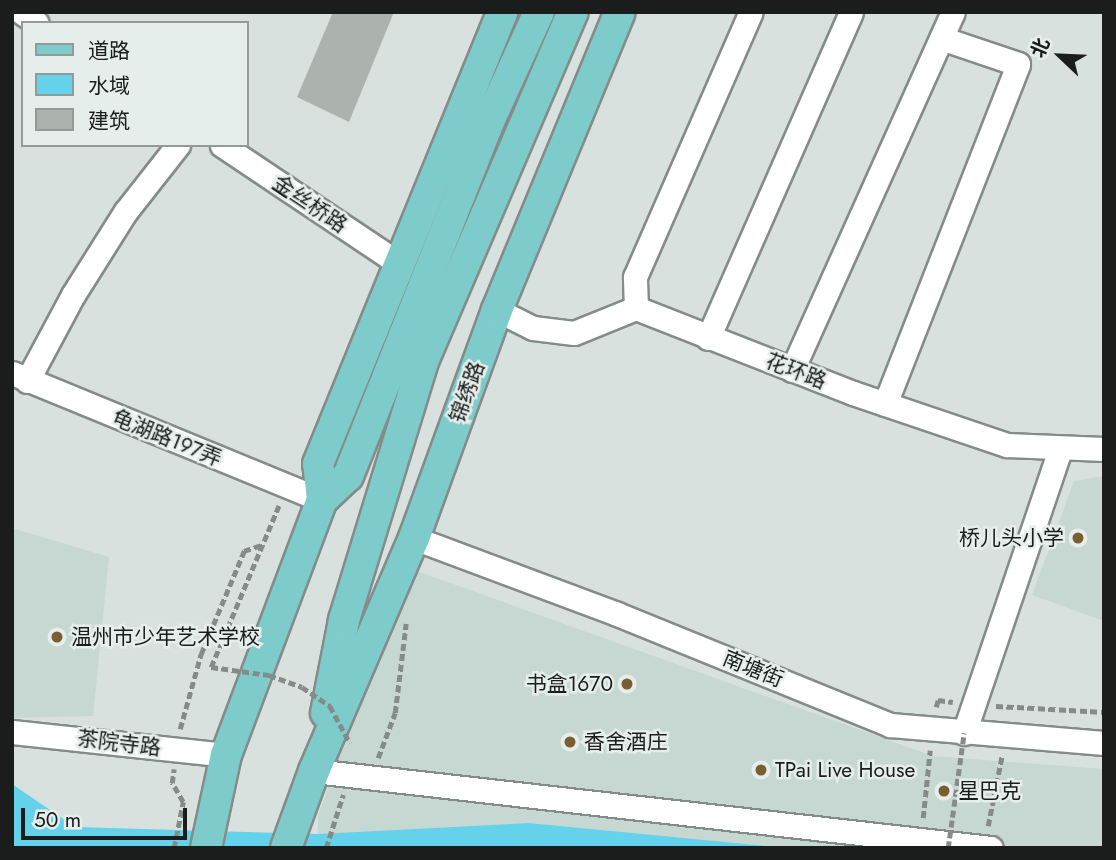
<!DOCTYPE html>
<meta charset="utf-8">
<style>
body{margin:0}
#map{position:relative;width:1116px;height:860px;overflow:hidden;background:#d9e1de;font-family:Jost,"Noto Sans SC",sans-serif}
div>[style]{position:absolute}
.built>*{inset:0;background:#c7d8d2}
.water>*{inset:0;background:#64d2ea}
.building>*{inset:0;background:#acb2ae}
.path>*{height:4.5px;margin-top:-2.25px;transform-origin:0;background:repeating-linear-gradient(90deg,#858b89 0 7px,transparent 0 10.5px)}
.roads{filter:drop-shadow(2px 0 #848c89) drop-shadow(-2px 0 #848c89) drop-shadow(0 2px #848c89) drop-shadow(0 -2px #848c89)}
.minor>*{height:23px;margin:-11.5px;padding:0 11.5px;transform-origin:11.5px;border-radius:11.5px;background:#fff}
.major>*{height:30px;margin:-15px;padding:0 15px;transform-origin:15px;border-radius:15px;background:#7ecbcb}
.path-bridge>*{height:4.5px;margin-top:-2.25px;transform-origin:0;background:repeating-linear-gradient(90deg,#858b89 0 7px,transparent 0 10.5px)}
.dots>*{width:19px;height:19px;translate:-50% -50%;box-sizing:border-box;border:4px solid #e6eeeb;border-radius:50%}
span{translate:-50% -50%;white-space:nowrap;text-align:center;line-height:1.15;-webkit-text-stroke:5px #e6eeeb;paint-order:stroke}
.street-label{font-size:21px;color:#1a1d1c}
.poi-label{font-size:21px;color:#1a1d1c}
.right{translate:-100% -50%;text-align:right}
.left{translate:0 -50%;text-align:left}
.frame{position:absolute;inset:0;border:14px solid #1a1d1c;pointer-events:none}
.legend{position:absolute;left:21px;top:21px;width:228px;height:126px;box-sizing:border-box;background:#e6eeeb;border:2px solid #949a98;margin:0;padding:9px 12px;list-style:none;font-size:21px;color:#1a1d1c}
.legend li{display:flex;align-items:center;gap:14px;height:35px}
.legend b{width:35px;border:2px solid #949a98}
.north{position:absolute;left:1025px;top:21px;width:70px;height:70px;-webkit-text-stroke:5px #e6eeeb;paint-order:stroke;rotate:293deg;font-size:19px;font-weight:700;line-height:28px;text-align:center;color:#1a1d1c}
.north::after{content:'';display:block;margin:auto;width:24px;height:32px;background:#1a1d1c;clip-path:polygon(50% 0,100% 100%,50% 72%,0 100%)}
.scale{position:absolute;left:21px;top:808px;width:166px;height:32px;box-sizing:border-box;border:4px solid #1a1d1c;border-top:0;padding-left:9px;font-size:21px;line-height:24px;white-space:nowrap;color:#1a1d1c;-webkit-text-stroke:5px #e6eeeb;paint-order:stroke}
</style>
<div id="map">
<div class="built">
<div style="clip-path:polygon(1104px 476px,1104px 621px,1032px 595px,1074px 481px)"></div>
<div style="clip-path:polygon(12px 528px,109px 557px,93px 716px,12px 718px)"></div>
<div style="clip-path:polygon(417px 571px,933px 756px,1104px 769px,1104px 848px,786px 848px,529px 823px,318px 834px,318px 816px,360px 697px)"></div>
</div>
<div class="water">
<div style="clip-path:polygon(12px 784px,75px 827px,318px 834px,529px 823px,786px 848px,12px 848px)"></div>
</div>
<div class="building">
<div style="clip-path:polygon(333px 12px,394px 12px,349px 122px,297px 97px)"></div>
</div>
<div class="path">
<div style="left:211px;top:667px;width:178px;rotate:-67.2deg"></div>
<div style="left:996px;top:706px;width:108px;rotate:3.2deg"></div>
<div style="left:936px;top:707px;width:7px;rotate:-74deg"></div>
<div style="left:938px;top:700px;width:15px;rotate:8deg"></div>
<div style="left:180px;top:729px;width:78px;rotate:-74.4deg"></div>
<div style="left:201px;top:654px;width:112px;rotate:-67.3deg"></div>
<div style="left:244px;top:551px;width:18px;rotate:-19deg"></div>
<div style="left:378px;top:758px;width:48px;rotate:-69.3deg"></div>
<div style="left:395px;top:713px;width:90px;rotate:-83deg"></div>
<div style="left:923px;top:818px;width:68px;rotate:-84.1deg"></div>
<div style="left:988px;top:826px;width:72px;rotate:-78.8deg"></div>
<div style="left:174px;top:848px;width:47px;rotate:-78.9deg"></div>
<div style="left:183px;top:802px;width:22px;rotate:-120deg"></div>
<div style="left:172px;top:783px;width:14px;rotate:-82deg"></div>
<div style="left:326px;top:848px;width:56px;rotate:-72.2deg"></div>
</div>
<div class="roads">
<div class="minor">
<div style="left:21px;top:12px;width:19px;rotate:35deg"></div>
<div style="left:222px;top:145px;width:212px;rotate:33.8deg"></div>
<div style="left:636px;top:308px;width:31px;rotate:-92deg"></div>
<div style="left:635px;top:277px;width:289px;rotate:-66.4deg"></div>
<div style="left:497px;top:310px;width:40px;rotate:26.6deg"></div>
<div style="left:533px;top:328px;width:41px;rotate:7deg"></div>
<div style="left:574px;top:333px;width:67px;rotate:-22deg"></div>
<div style="left:636px;top:308px;width:233px;rotate:21.4deg"></div>
<div style="left:853px;top:393px;width:163px;rotate:18.7deg"></div>
<div style="left:1007px;top:445px;width:97px;rotate:2.4deg"></div>
<div style="left:708px;top:338px;width:356px;rotate:-66.3deg"></div>
<div style="left:792px;top:370px;width:393px;rotate:-65.8deg"></div>
<div style="left:12px;top:373px;width:335px;rotate:22.3deg"></div>
<div style="left:27px;top:381px;width:98px;rotate:-61.9deg"></div>
<div style="left:73px;top:295px;width:99px;rotate:-57.8deg"></div>
<div style="left:126px;top:211px;width:84px;rotate:-51.8deg"></div>
<div style="left:885px;top:404px;width:365px;rotate:-68.6deg"></div>
<div style="left:1018px;top:64px;width:81px;rotate:-161.3deg"></div>
<div style="left:414px;top:538px;width:217px;rotate:20.5deg"></div>
<div style="left:617px;top:614px;width:295px;rotate:22.1deg"></div>
<div style="left:890px;top:725px;width:215px;rotate:4.8deg"></div>
<div style="left:12px;top:732px;width:215px;rotate:6.1deg"></div>
<div style="left:964px;top:733px;width:300px;rotate:-71.3deg"></div>
<div style="left:314px;top:771px;width:681px;rotate:6.49deg"></div>
</div>
<div class="major">
<div style="left:322px;top:500px;width:35px;rotate:-43deg"></div>
<div style="left:348px;top:476px;width:377px;rotate:-68.3deg"></div>
<div style="left:487px;top:126px;width:125px;rotate:-65.5deg"></div>
<div style="left:326px;top:713px;width:95px;rotate:-79deg"></div>
<div style="left:344px;top:620px;width:273px;rotate:-73deg"></div>
<div style="left:424px;top:359px;width:378px;rotate:-66.8deg"></div>
<div style="left:206px;top:848px;width:95px;rotate:-77.9deg"></div>
<div style="left:226px;top:755px;width:272px;rotate:-69.4deg"></div>
<div style="left:322px;top:500px;width:36px;rotate:-96deg"></div>
<div style="left:318px;top:464px;width:488px;rotate:-67.8deg"></div>
<div style="left:286px;top:848px;width:82px;rotate:-70deg"></div>
<div style="left:314px;top:771px;width:254px;rotate:-66.8deg"></div>
<div style="left:414px;top:538px;width:243px;rotate:-70deg"></div>
<div style="left:497px;top:310px;width:322px;rotate:-67.6deg"></div>
</div>
</div>
<div class="path-bridge">
<div style="left:211px;top:667px;width:59px;rotate:7.9deg"></div>
<div style="left:269px;top:675px;width:35px;rotate:20deg"></div>
<div style="left:302px;top:687px;width:34px;rotate:34deg"></div>
<div style="left:330px;top:706px;width:42px;rotate:61.6deg"></div>
<div style="left:948px;top:848px;width:116px;rotate:-82.1deg"></div>
</div>
<div class="dots">
<div style="left:1078px;top:538px;background:#7a5e31"></div>
<div style="left:57px;top:637px;background:#7a5e31"></div>
<div style="left:627px;top:684px;background:#7a5e31"></div>
<div style="left:570px;top:742px;background:#7a5e31"></div>
<div style="left:761px;top:770px;background:#7a5e31"></div>
<div style="left:944px;top:791px;background:#7a5e31"></div>
</div>
<div class="street-label">
<span style="left:310px;top:204px;rotate:34deg">金丝桥路</span>
<span style="left:796px;top:371px;rotate:21deg">花环路</span>
<span style="left:467px;top:392px;rotate:-70deg">锦绣路</span>
<span style="left:167px;top:438px;rotate:22deg">龟湖路197弄</span>
<span style="left:753px;top:669px;rotate:22deg">南塘街</span>
<span style="left:119px;top:743px;rotate:7deg">茶院寺路</span>
</div>
<div class="poi-label">
<span class="right" style="left:1064px;top:538px">桥儿头小学</span>
<span class="left" style="left:71px;top:637px">温州市少年艺术学校</span>
<span class="right" style="left:613px;top:684px">书盒1670</span>
<span class="left" style="left:584px;top:742px">香舍酒庄</span>
<span class="left" style="left:775px;top:770px">TPai Live House</span>
<span class="left" style="left:958px;top:791px">星巴克</span>
</div>
<div class="frame"></div>
<ul class="legend">
<li><b style="height:9px;background:#7ecbcb"></b>道路</li>
<li><b style="height:19px;background:#64d2ea"></b>水域</li>
<li><b style="height:19px;background:#acb2ae"></b>建筑</li>
</ul>
<div class="north">北</div>
<div class="scale">50 m</div>
</div>
